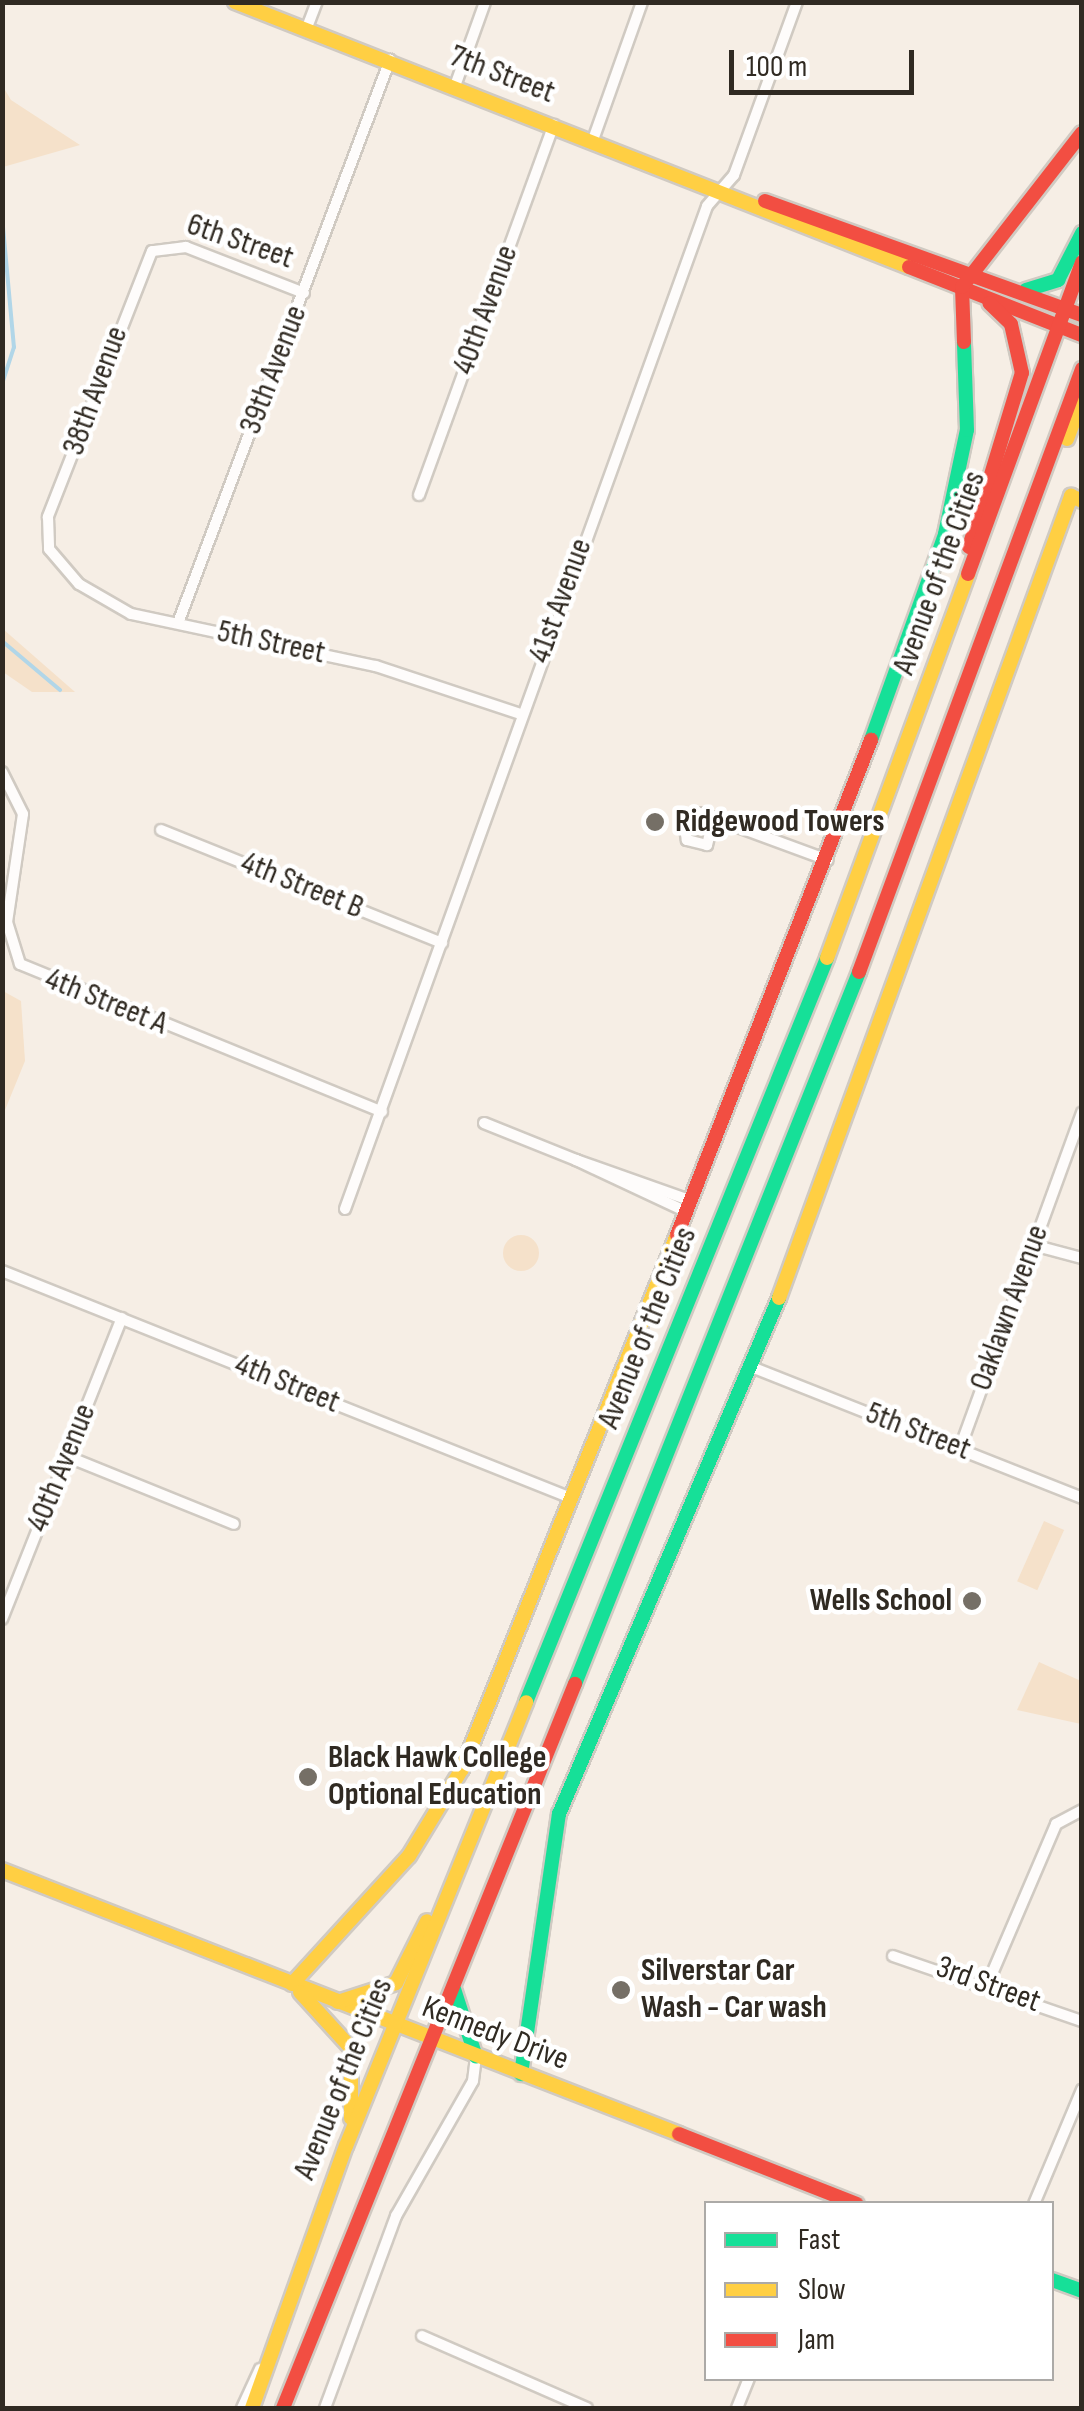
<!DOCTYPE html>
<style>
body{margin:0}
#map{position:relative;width:1084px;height:2411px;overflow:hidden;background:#f6eee5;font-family:"Sofia Sans Condensed",sans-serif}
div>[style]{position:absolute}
.green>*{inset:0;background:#f5e1ca;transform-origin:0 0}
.round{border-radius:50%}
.stream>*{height:4px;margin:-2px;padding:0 2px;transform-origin:2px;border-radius:2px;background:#b1d6e8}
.roads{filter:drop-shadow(2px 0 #d0cac2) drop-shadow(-2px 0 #d0cac2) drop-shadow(0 2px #d0cac2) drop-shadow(0 -2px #d0cac2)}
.street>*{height:10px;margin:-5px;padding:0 5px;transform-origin:5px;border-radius:5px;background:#fefcfb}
.fast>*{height:14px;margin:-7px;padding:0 7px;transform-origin:7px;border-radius:7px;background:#16e098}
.slow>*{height:14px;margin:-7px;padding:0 7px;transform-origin:7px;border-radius:7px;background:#ffcf43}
.jam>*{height:14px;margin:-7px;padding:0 7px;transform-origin:7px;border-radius:7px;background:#f24e42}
.dots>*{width:28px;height:28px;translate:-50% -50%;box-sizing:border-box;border:5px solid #fff;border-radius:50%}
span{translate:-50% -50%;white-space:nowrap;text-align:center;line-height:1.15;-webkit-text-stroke:9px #fff;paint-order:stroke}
.street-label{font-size:32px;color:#302a22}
.poi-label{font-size:32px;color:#302a22;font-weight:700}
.left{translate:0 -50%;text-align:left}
.right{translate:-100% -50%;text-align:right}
.frame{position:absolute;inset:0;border:5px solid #302a22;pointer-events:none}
.legend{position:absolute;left:704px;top:2201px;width:350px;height:180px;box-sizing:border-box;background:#fff;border:2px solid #acaaa7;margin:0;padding:12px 18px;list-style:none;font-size:30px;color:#302a22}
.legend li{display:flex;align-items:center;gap:20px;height:50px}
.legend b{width:50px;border:2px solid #acaaa7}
.scale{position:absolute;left:729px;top:50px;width:185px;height:45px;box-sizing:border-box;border:5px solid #302a22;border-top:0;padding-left:12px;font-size:30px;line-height:35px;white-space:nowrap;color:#302a22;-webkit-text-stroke:8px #fff;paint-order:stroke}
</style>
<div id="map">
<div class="green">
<div style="clip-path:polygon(2px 85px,11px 100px,80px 145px,3px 167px)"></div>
<div style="clip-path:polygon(3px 629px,75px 692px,32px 692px,3px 672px)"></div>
<div style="clip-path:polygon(3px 991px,21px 1001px,25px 1061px,3px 1115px)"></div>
<div class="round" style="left:503px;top:1235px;width:36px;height:36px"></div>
<div style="left:1044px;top:1521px;width:22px;height:66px;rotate:24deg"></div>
<div style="clip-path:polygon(1039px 1662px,1081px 1681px,1081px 1724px,1017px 1710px)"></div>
</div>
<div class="stream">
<div style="left:2px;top:216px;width:132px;rotate:84.8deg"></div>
<div style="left:14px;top:347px;width:40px;rotate:108deg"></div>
<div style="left:2px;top:641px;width:76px;rotate:40.2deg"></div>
</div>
<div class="roads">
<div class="street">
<div style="left:306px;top:30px;width:30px;rotate:-69deg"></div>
<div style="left:455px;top:86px;width:89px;rotate:-70.3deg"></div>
<div style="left:594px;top:137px;width:143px;rotate:-70.4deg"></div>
<div style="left:304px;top:293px;width:127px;rotate:-158.7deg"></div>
<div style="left:186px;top:247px;width:34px;rotate:173deg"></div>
<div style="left:152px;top:251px;width:286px;rotate:111.4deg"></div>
<div style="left:48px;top:517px;width:32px;rotate:88deg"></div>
<div style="left:49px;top:549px;width:46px;rotate:49.4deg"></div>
<div style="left:79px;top:584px;width:60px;rotate:30deg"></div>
<div style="left:131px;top:614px;width:250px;rotate:12deg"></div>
<div style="left:376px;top:666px;width:152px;rotate:18.4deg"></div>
<div style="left:419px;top:495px;width:394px;rotate:-70deg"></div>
<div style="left:178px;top:623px;width:602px;rotate:-69.37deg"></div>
<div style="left:2px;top:772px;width:47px;rotate:63.4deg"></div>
<div style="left:23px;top:814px;width:109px;rotate:98.4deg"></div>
<div style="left:7px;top:922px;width:44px;rotate:72.8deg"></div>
<div style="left:20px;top:964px;width:391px;rotate:22.2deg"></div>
<div style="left:713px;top:821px;width:25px;rotate:104deg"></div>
<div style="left:707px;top:845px;width:21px;rotate:-166deg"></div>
<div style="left:687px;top:840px;width:15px;rotate:-101deg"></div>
<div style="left:684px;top:825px;width:20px;rotate:-37deg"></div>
<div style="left:700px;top:813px;width:136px;rotate:20.2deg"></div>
<div style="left:161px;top:830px;width:303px;rotate:21.9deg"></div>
<div style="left:484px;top:1123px;width:99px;rotate:21.9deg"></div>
<div style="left:345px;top:1209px;width:1066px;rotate:-70.15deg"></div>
<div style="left:707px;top:206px;width:41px;rotate:-48.9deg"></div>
<div style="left:734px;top:175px;width:184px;rotate:-70deg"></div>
<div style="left:687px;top:1212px;width:123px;rotate:-154.9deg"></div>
<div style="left:576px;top:1160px;width:123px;rotate:19.5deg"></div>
<div style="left:1033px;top:1245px;width:51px;rotate:14.9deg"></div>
<div style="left:2px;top:1271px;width:613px;rotate:21.75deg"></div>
<div style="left:754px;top:1368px;width:353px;rotate:21.6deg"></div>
<div style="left:960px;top:1448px;width:357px;rotate:-70deg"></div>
<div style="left:66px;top:1456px;width:181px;rotate:22deg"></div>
<div style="left:2px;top:1619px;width:324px;rotate:-68.3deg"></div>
<div style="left:893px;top:1956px;width:200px;rotate:19deg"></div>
<div style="left:988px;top:1983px;width:173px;rotate:-66.8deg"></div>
<div style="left:1056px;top:1824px;width:30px;rotate:-28deg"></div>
<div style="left:1034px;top:2204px;width:124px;rotate:-67.2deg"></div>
<div style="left:422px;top:2336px;width:180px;rotate:23.6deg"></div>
<div style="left:242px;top:2408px;width:43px;rotate:-65.2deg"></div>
<div style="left:325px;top:2408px;width:205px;rotate:-69.7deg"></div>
<div style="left:396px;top:2216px;width:155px;rotate:-60.3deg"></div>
<div style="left:473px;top:2081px;width:24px;rotate:-83deg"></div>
<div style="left:737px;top:2408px;width:32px;rotate:-68deg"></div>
</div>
<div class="fast">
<div style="left:1026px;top:290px;width:34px;rotate:-17deg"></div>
<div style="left:1058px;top:280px;width:53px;rotate:-62.9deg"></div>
<div style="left:871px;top:740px;width:219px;rotate:-70.2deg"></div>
<div style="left:945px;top:534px;width:106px;rotate:-78.1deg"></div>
<div style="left:967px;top:430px;width:88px;rotate:-92deg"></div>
<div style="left:575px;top:1684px;width:767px;rotate:-68.25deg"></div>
<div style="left:526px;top:1702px;width:803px;rotate:-67.97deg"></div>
<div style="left:454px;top:1989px;width:71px;rotate:72.1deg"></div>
<div style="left:521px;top:2074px;width:263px;rotate:-81.7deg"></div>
<div style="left:559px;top:1814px;width:561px;rotate:-66.91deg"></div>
<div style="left:1052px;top:2280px;width:32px;rotate:20deg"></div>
</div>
<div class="slow">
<div style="left:235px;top:2px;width:724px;rotate:21.46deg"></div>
<div style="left:1067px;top:439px;width:43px;rotate:-69.4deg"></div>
<div style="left:827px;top:958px;width:409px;rotate:-69.8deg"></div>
<div style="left:779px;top:1298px;width:854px;rotate:-69.99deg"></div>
<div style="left:1071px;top:496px;width:12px;rotate:24deg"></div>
<div style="left:2px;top:1870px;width:727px;rotate:21.3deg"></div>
<div style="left:292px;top:1984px;width:173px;rotate:-47.6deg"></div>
<div style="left:409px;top:1856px;width:102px;rotate:-58.7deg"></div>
<div style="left:462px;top:1769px;width:576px;rotate:-68.07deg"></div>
<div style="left:300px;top:1992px;width:76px;rotate:47.7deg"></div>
<div style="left:351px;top:2048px;width:70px;rotate:90deg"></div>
<div style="left:338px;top:2002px;width:61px;rotate:-18.1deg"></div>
<div style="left:396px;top:1983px;width:69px;rotate:-63.4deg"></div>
<div style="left:252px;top:2408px;width:278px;rotate:-70.3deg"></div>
<div style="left:346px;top:2146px;width:479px;rotate:-67.9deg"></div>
</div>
<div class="jam">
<div style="left:765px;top:201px;width:337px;rotate:19.8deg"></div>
<div style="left:909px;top:267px;width:186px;rotate:21.5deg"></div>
<div style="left:964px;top:342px;width:55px;rotate:-92.1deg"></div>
<div style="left:962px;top:287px;width:195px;rotate:-52.1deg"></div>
<div style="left:969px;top:547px;width:182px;rotate:-73.1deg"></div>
<div style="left:1022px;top:373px;width:50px;rotate:-102.7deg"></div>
<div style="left:1011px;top:324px;width:30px;rotate:-136deg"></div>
<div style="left:968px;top:574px;width:332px;rotate:-69.9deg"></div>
<div style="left:859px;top:972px;width:643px;rotate:-69.7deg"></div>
<div style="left:677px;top:1235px;width:532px;rotate:-68.6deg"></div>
<div style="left:679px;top:2134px;width:191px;rotate:21.5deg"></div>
<div style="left:283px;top:2408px;width:781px;rotate:-68.04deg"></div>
</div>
</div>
<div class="dots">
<div style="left:655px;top:822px;background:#756f66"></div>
<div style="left:972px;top:1601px;background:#756f66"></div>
<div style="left:308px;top:1777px;background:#756f66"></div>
<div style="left:621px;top:1990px;background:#756f66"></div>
</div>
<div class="street-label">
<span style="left:502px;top:75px;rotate:21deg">7th Street</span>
<span style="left:240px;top:242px;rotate:19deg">6th Street</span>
<span style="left:486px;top:310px;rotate:-70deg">40th Avenue</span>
<span style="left:274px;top:370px;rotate:-69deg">39th Avenue</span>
<span style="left:96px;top:391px;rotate:-70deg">38th Avenue</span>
<span style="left:940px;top:573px;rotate:-70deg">Avenue of the Cities</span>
<span style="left:561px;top:601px;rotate:-70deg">41st Avenue</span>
<span style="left:271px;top:643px;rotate:12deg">5th Street</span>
<span style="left:302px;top:886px;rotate:22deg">4th Street B</span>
<span style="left:106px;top:1002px;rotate:22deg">4th Street A</span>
<span style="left:1010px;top:1308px;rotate:-70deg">Oaklawn Avenue</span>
<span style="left:648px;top:1328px;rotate:-68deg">Avenue of the Cities</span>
<span style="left:287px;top:1384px;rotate:22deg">4th Street</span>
<span style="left:918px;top:1432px;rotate:21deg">5th Street</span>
<span style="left:62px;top:1468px;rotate:-68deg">40th Avenue</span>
<span style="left:988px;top:1985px;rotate:20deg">3rd Street</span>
<span style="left:495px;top:2034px;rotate:21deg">Kennedy Drive</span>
<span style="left:344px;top:2079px;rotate:-68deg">Avenue of the Cities</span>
</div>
<div class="poi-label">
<span class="left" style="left:675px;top:822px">Ridgewood Towers</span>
<span class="right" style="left:952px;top:1601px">Wells School</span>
<span class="left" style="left:328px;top:1777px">Black Hawk College<br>Optional Education</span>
<span class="left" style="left:641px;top:1990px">Silverstar Car<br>Wash - Car wash</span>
</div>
<div class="frame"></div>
<ul class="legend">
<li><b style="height:12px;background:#16e098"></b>Fast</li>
<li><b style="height:12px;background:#ffcf43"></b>Slow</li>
<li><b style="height:12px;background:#f24e42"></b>Jam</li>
</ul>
<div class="scale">100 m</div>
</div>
